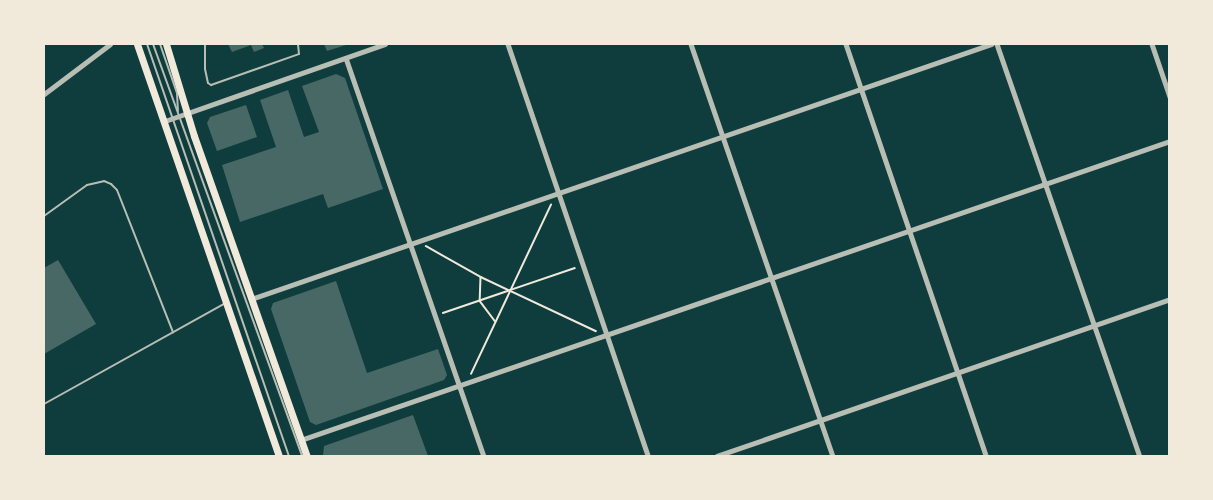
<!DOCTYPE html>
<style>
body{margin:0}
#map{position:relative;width:1213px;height:500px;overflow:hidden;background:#0f3d3e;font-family:Poppins,sans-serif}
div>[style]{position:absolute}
.building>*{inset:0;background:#486865}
.path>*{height:1.5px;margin:-0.75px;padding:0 0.75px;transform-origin:0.75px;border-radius:0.75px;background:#f1e9da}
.service>*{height:2px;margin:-1px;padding:0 1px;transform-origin:1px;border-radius:1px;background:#b8beb3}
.minor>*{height:4.5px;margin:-2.25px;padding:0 2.25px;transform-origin:2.25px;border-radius:2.25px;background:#b8beb3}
.tertiary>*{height:5px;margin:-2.5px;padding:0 2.5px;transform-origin:2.5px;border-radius:2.5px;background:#b8beb3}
.primary>*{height:7px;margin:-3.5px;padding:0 3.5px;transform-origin:3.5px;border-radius:3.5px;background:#f1e9da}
span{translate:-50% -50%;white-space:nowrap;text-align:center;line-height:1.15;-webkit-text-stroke:5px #f1e9da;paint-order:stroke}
.frame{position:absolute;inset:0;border:45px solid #f1e9da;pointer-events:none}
</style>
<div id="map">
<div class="building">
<div style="clip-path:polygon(228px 44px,262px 44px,264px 48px,254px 52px,251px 45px,232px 52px)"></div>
<div style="clip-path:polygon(324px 44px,349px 44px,327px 51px)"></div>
<div style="clip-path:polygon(336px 74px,345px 78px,383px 189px,328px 208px,323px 194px,240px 222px,222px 165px,276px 147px,260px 100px,288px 90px,304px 137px,319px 132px,302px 86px)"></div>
<div style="clip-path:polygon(246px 105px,257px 137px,217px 151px,207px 123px,210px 117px)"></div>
<div style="clip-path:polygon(58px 260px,96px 324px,44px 354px,44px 268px)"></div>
<div style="clip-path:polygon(336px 281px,367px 373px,438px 349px,447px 375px,444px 380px,316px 425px,310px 422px,271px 309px,273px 303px)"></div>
<div style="clip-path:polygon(413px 415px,428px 456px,323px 456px,324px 446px)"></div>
</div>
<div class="path">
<div style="left:426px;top:246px;width:63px;rotate:29.4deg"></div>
<div style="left:481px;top:277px;width:127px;rotate:25.2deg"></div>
<div style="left:481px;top:277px;width:24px;rotate:92deg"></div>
<div style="left:480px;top:301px;width:25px;rotate:53deg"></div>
<div style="left:443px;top:313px;width:139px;rotate:-18.8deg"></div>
<div style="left:471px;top:374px;width:187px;rotate:-64.7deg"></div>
</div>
<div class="service">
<div style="left:147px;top:44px;width:436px;rotate:71deg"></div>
<div style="left:153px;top:44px;width:438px;rotate:70.1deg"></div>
<div style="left:160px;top:44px;width:52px;rotate:70.9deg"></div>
<div style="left:177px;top:93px;width:18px;rotate:87deg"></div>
<div style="left:205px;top:44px;width:25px;rotate:90deg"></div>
<div style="left:205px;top:69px;width:14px;rotate:78deg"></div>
<div style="left:208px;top:83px;width:4px;rotate:34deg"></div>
<div style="left:211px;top:85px;width:93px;rotate:-19.4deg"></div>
<div style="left:299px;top:54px;width:10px;rotate:-96deg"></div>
<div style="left:44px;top:216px;width:53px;rotate:-35.8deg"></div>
<div style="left:87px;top:185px;width:17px;rotate:-13deg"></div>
<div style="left:104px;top:181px;width:8px;rotate:23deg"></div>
<div style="left:111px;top:184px;width:8px;rotate:45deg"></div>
<div style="left:117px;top:190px;width:153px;rotate:68.5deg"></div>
<div style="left:44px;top:404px;width:206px;rotate:-29.1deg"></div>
</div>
<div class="minor">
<div style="left:508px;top:44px;width:435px;rotate:71.2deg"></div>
<div style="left:691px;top:44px;width:436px;rotate:71deg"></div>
<div style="left:846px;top:44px;width:435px;rotate:71.2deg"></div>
<div style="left:997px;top:44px;width:436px;rotate:70.9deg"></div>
<div style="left:1152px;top:44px;width:56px;rotate:71.2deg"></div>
<div style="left:346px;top:58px;width:421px;rotate:70.9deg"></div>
<div style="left:165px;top:121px;width:233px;rotate:-19.3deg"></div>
<div style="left:251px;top:299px;width:783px;rotate:-19.01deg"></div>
<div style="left:301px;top:440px;width:919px;rotate:-18.99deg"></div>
<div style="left:717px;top:456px;width:479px;rotate:-19.1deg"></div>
</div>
<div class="tertiary">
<div style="left:44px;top:94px;width:83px;rotate:-37.1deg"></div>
</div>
<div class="primary">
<div style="left:137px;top:44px;width:436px;rotate:71deg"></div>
<div style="left:166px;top:44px;width:96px;rotate:73.1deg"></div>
<div style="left:194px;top:136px;width:339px;rotate:70.6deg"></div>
</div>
<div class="frame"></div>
</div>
